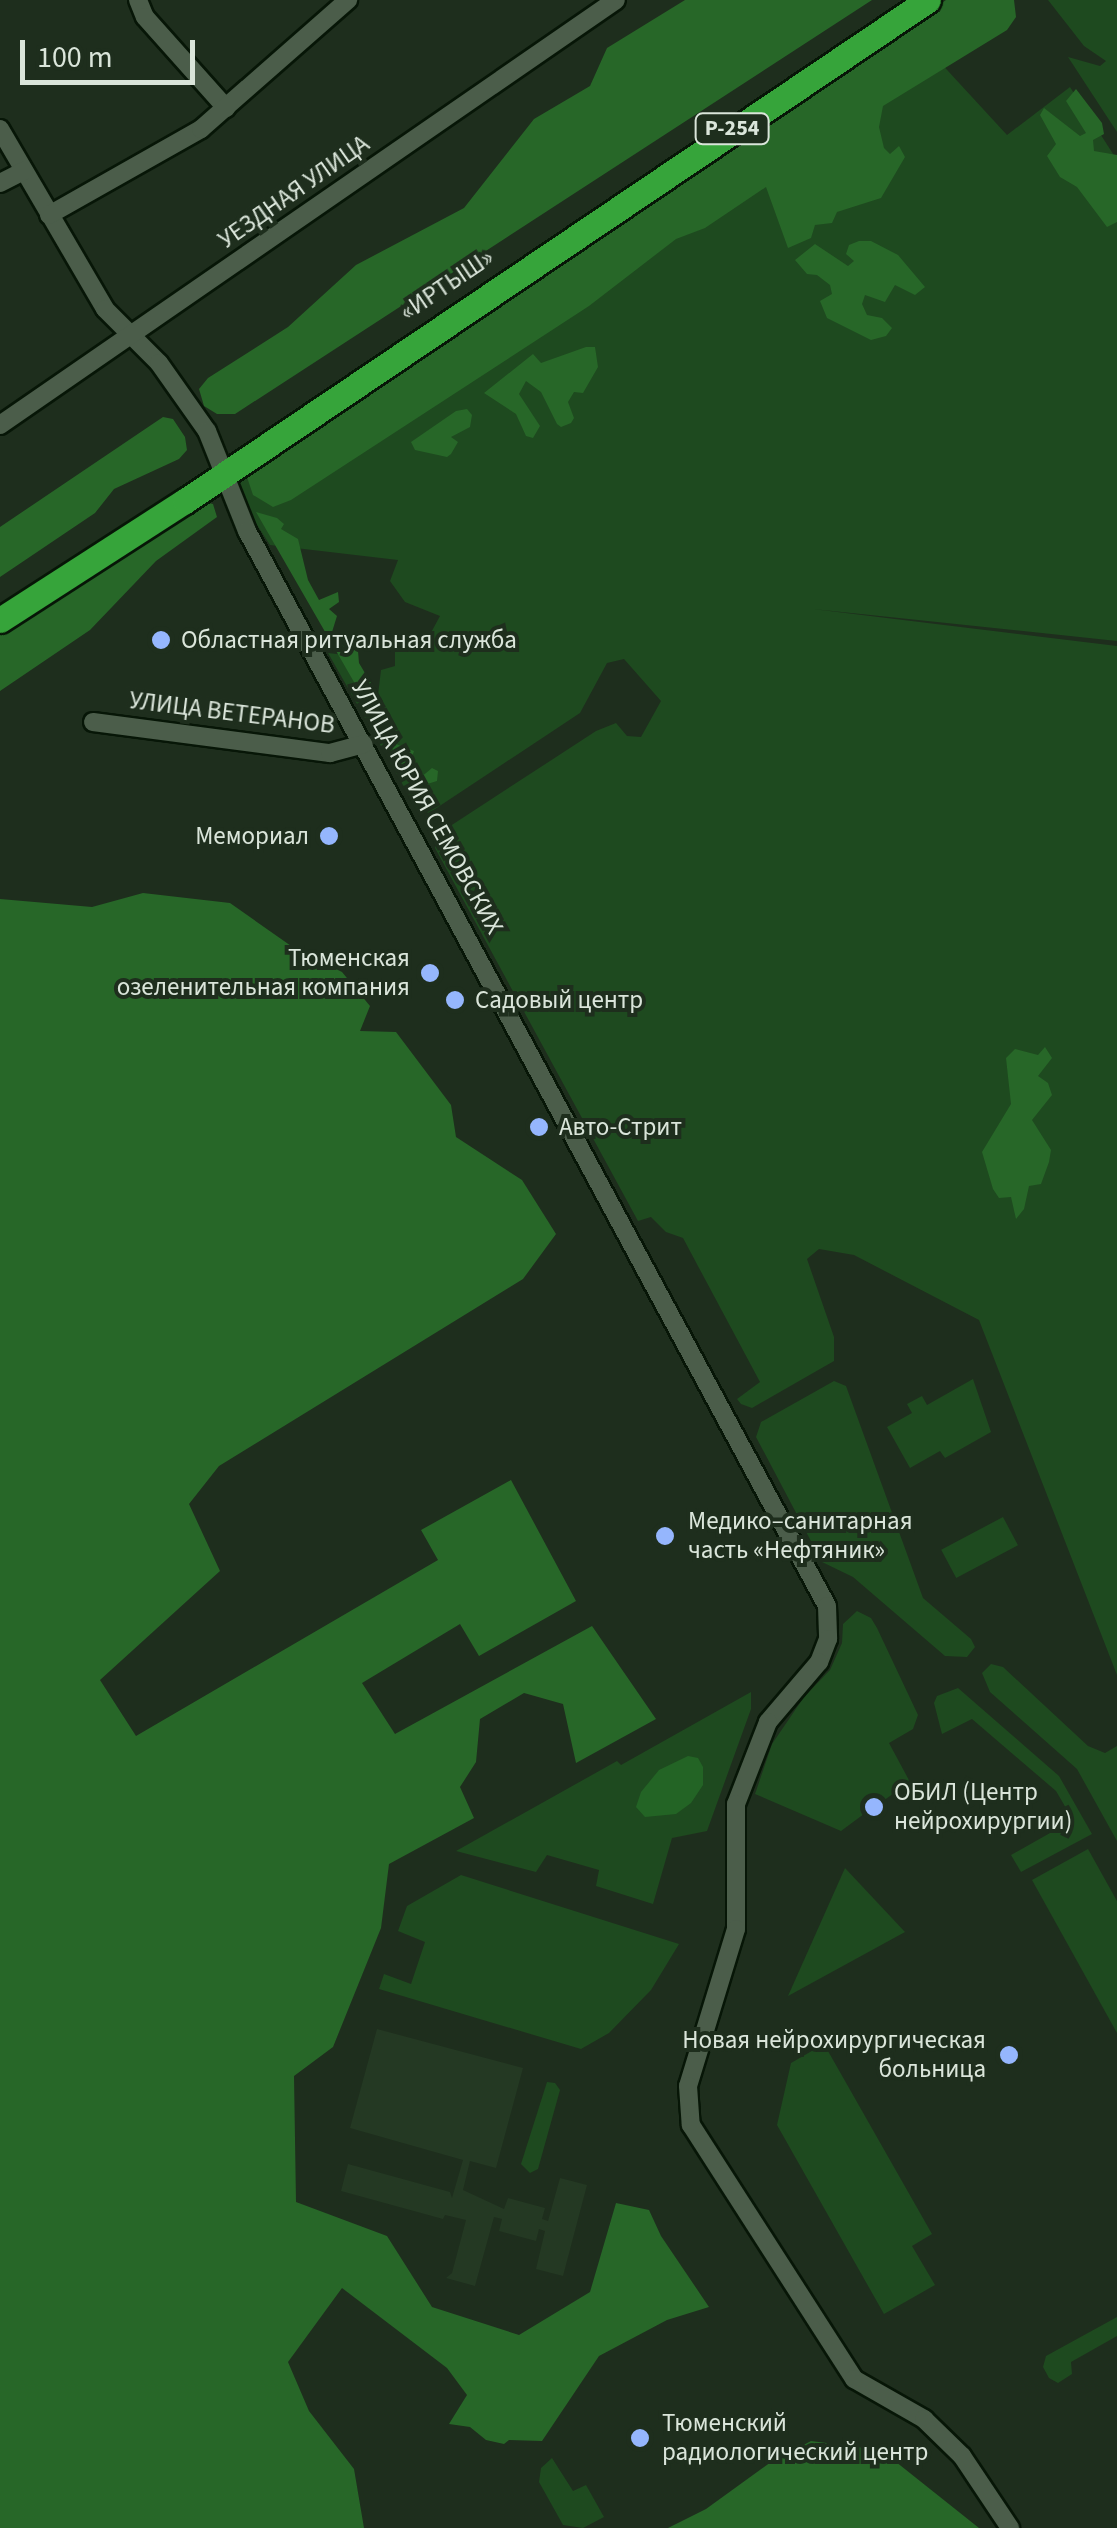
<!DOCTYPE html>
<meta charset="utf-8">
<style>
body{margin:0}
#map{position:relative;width:1117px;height:2528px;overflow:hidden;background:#1e2e1d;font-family:"Source Sans 3",sans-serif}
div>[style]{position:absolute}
.built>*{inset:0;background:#243923}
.green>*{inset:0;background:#1e4a1f;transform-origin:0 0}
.forest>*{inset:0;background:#276728}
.water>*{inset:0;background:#236425}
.roads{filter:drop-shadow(2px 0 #071607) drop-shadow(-2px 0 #071607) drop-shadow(0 2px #071607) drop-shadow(0 -2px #071607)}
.minor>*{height:18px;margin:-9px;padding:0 9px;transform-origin:9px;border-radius:9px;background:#4b5d4a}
.highway>*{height:25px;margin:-12.5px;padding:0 12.5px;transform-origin:12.5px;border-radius:12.5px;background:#36a43a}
.dots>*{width:28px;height:28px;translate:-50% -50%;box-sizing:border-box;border:5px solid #1e2e1d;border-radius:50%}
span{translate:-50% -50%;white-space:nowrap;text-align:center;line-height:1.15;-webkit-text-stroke:8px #1e2e1d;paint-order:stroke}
.shield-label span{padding:2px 8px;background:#1e2e1d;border:2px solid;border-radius:8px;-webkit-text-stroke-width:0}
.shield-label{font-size:22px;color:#dae5da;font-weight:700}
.street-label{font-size:25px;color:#dae5da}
.poi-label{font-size:25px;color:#dae5da}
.left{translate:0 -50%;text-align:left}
.right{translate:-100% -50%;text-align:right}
.scale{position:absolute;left:20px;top:40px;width:175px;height:45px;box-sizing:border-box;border:5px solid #dae5da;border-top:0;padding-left:12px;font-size:30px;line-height:35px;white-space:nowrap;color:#dae5da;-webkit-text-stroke:8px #1e2e1d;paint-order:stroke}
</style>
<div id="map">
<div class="built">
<div style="clip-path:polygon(377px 2029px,523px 2068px,496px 2168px,470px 2161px,463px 2190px,504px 2209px,508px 2198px,545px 2208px,542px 2219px,548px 2221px,560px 2178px,587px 2185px,563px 2276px,536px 2269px,545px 2231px,539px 2229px,536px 2241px,499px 2231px,502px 2219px,494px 2217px,475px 2286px,446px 2278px,452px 2273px,466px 2220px,445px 2215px,443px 2219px,341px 2191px,348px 2164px,450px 2192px,452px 2198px,463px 2160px,350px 2128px)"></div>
</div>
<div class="green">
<div style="clip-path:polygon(1048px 0,1117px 0,1117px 132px,1068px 57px,1100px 66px,1106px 61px,1084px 46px)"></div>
<div style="clip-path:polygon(937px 59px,1007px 135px,1070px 87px,1117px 160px,1117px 641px,813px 609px,1117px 646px,1117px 1675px,979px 1320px,854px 1255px,819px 1249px,807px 1259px,834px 1337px,834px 1361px,752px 1408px,741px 1404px,737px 1399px,760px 1382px,683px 1238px,666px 1232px,651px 1217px,638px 1221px,435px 848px,438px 834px,596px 731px,616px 723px,627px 736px,641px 737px,661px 701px,624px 659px,607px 663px,580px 713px,429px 813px,416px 808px,328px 653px,354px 656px,368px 687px,378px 695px,381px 670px,395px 666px,395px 647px,427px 640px,440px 616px,405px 602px,390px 581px,398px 560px,270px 545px,246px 508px,239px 484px,243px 475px)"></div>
<div style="clip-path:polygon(973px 1379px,991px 1432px,945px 1458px,940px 1451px,910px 1468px,887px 1427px,912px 1413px,907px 1404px,922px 1396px,927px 1405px)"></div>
<div style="clip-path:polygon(834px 1381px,846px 1386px,923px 1598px,971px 1639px,975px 1647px,967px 1657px,945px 1656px,853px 1577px,822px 1562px,756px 1437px,761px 1422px)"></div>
<div style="left:1003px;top:1517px;width:32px;height:70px;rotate:62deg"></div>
<div style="clip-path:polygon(857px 1611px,871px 1618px,877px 1628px,918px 1715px,913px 1729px,889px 1743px,910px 1782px,880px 1803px,878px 1800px,867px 1807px,868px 1811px,841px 1831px,755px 1794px,772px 1744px,804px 1697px,830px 1670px,842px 1643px,843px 1624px)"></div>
<div style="clip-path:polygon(991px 1664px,1003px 1667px,1088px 1746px,1105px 1753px,1117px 1746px,1117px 1841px,1077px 1769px,990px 1692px,982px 1673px)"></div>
<div style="clip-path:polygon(958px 1688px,1059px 1776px,1092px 1834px,1021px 1872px,1011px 1855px,1073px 1820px,1056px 1791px,972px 1719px,942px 1734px,934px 1703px,937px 1696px)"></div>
<div style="clip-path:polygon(751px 1692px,751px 1709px,707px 1831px,672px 1838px,653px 1904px,596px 1886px,599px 1870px,547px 1855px,536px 1872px,456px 1851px,617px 1761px,621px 1765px)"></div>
<div style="clip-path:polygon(1088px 1849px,1117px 1901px,1117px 2033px,1032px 1880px)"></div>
<div style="clip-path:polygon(845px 1868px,905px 1932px,788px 1996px)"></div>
<div style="clip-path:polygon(461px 1875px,679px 1944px,651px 1990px,609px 2033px,581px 2049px,379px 1989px,384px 1974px,411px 1984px,425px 1942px,398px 1931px,407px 1906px)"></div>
<div style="clip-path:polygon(824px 2044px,932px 2234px,912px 2246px,935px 2285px,884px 2314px,777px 2125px,791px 2063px)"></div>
<div style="clip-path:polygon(547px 2082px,555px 2083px,560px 2090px,538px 2169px,530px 2173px,521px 2164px)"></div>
<div style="clip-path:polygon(1117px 2317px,1117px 2336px,1071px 2362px,1072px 2374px,1058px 2383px,1049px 2378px,1043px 2367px,1046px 2356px)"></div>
<div style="clip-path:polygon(552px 2458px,573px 2491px,586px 2485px,604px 2517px,583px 2528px,563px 2525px,539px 2482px,541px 2468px)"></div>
</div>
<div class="forest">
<div style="clip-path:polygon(685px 0,872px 0,235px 414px,217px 414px,204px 406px,199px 389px,208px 378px,288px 327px,356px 265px,464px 208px,534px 119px,590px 86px,607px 48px)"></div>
<div style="clip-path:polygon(946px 0,1014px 0,1016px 17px,1007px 30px,883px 106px,879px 127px,884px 148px,890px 154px,899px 146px,905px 157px,881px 198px,837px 212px,832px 223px,815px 225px,811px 238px,788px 248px,766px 187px,705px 228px,676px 239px,589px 306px,291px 500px,273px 507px,253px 495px,246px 474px)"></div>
<div style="clip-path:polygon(1076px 89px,1102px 123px,1104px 134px,1093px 140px,1094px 151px,1117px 155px,1117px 222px,1107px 227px,1077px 187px,1060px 177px,1047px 156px,1056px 144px,1040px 115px,1044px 108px,1080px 136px,1086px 133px,1066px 101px)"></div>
<div style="clip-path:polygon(859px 241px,871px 241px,898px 255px,925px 287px,915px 295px,895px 285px,885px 302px,865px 295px,862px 304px,867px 315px,882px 318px,892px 328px,886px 336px,871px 340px,827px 318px,820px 301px,832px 294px,830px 285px,817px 275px,807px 274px,795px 260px,815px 244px,848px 266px,854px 261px,846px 254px,849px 245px)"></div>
<div style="clip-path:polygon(586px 347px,595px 347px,598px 367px,583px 393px,574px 392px,568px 402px,574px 418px,571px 423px,561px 427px,557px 424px,541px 392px,526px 381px,519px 394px,540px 426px,533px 438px,526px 436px,516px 414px,484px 393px,533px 354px,541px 363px)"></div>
<div style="clip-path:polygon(467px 409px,472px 415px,470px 427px,451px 437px,458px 442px,451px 454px,447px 457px,415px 450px,411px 442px,456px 411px)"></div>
<div style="clip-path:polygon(163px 417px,173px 419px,185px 437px,187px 450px,179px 459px,114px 489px,95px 513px,0 577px,0 527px)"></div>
<div style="clip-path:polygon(204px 502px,213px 504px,217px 517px,156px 561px,90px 630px,0 691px,0 634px)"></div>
<div style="clip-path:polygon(256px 512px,277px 518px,284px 524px,281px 529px,298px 539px,308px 580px,319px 600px,338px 592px,339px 602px,329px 609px,337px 616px,332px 632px,343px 646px,358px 651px,359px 663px,384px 705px,385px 722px,398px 728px,393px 737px,396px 744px,414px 751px,411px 760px,420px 778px,432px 768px,438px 771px,437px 781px,417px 787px,407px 774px)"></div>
<div style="clip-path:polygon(143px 893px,230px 903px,294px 948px,342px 972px,370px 1006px,360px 1031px,396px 1032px,451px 1105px,456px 1137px,522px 1180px,556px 1234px,523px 1279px,219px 1466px,189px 1504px,220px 1571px,100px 1680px,136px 1736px,438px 1560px,421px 1530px,511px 1480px,576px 1601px,479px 1656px,460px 1624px,362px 1683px,395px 1734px,592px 1626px,656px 1719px,576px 1763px,563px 1704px,524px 1693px,480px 1719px,476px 1762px,460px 1787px,474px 1818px,389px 1864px,381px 1928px,333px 2047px,294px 2076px,296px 2202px,387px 2236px,432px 2307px,519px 2335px,590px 2292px,616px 2203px,649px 2210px,661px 2236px,709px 2307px,667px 2320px,599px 2356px,542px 2441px,509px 2440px,504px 2444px,486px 2440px,470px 2427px,449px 2424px,467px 2395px,447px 2368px,342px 2288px,288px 2362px,309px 2411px,354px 2469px,364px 2528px,0 2528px,0 899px,92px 907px)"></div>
<div style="clip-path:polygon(1045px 1047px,1052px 1058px,1038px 1076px,1048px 1083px,1052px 1095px,1032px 1120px,1051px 1150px,1049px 1162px,1041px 1184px,1029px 1186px,1024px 1209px,1016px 1219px,1011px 1197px,999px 1198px,993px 1189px,982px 1152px,1011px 1104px,1006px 1058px,1015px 1049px,1038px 1055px)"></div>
<div style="clip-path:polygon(811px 2441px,881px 2450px,979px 2528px,668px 2528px,706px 2509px,771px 2462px)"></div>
</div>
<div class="water">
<div style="clip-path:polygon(688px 1756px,698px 1758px,703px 1767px,703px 1785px,691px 1803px,676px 1814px,645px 1817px,636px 1807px,641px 1792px,659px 1770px)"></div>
</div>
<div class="roads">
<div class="minor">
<div style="left:138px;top:0;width:18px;rotate:68deg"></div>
<div style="left:145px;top:17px;width:122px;rotate:48.3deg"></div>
<div style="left:0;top:129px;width:208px;rotate:59.7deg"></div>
<div style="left:105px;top:309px;width:76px;rotate:45deg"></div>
<div style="left:159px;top:363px;width:83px;rotate:54.8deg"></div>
<div style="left:207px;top:431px;width:108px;rotate:68.2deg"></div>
<div style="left:247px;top:531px;width:1221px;rotate:61.65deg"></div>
<div style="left:827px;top:1606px;width:33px;rotate:88deg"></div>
<div style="left:828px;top:1639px;width:25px;rotate:111deg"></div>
<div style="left:819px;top:1662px;width:79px;rotate:130.4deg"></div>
<div style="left:768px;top:1722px;width:88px;rotate:111.3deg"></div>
<div style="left:736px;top:1804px;width:125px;rotate:90deg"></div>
<div style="left:736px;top:1929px;width:164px;rotate:107deg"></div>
<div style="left:688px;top:2086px;width:39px;rotate:86deg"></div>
<div style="left:691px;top:2125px;width:302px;rotate:57.3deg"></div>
<div style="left:854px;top:2379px;width:81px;rotate:29.7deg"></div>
<div style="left:924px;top:2419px;width:53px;rotate:44.2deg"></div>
<div style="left:962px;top:2456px;width:87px;rotate:56.3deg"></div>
<div style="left:0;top:183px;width:27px;rotate:-27deg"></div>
<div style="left:49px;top:215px;width:175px;rotate:-29.5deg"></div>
<div style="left:201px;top:129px;width:196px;rotate:-41.3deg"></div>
<div style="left:0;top:425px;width:748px;rotate:-34.6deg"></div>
<div style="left:93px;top:722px;width:239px;rotate:7.5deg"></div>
<div style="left:330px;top:753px;width:35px;rotate:-15deg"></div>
</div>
<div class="highway">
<div style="left:0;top:620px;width:220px;rotate:-32.8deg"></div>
<div style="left:185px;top:501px;width:896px;rotate:-33.99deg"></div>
</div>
</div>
<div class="dots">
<div style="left:161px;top:640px;background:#95b6fd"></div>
<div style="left:329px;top:836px;background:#95b6fd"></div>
<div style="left:430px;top:973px;background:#95b6fd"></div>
<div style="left:455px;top:1000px;background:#95b6fd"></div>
<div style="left:539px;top:1127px;background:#95b6fd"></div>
<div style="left:665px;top:1536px;background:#95b6fd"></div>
<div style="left:874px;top:1807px;background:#95b6fd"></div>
<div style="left:1009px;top:2055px;background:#95b6fd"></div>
<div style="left:640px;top:2438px;background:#95b6fd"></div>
</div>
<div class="shield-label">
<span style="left:732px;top:129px">Р-254</span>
</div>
<div class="street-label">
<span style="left:294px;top:192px;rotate:-35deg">УЕЗДНАЯ УЛИЦА</span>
<span style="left:447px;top:285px;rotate:-34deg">«ИРТЫШ»</span>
<span style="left:232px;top:713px;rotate:7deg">УЛИЦА ВЕТЕРАНОВ</span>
<span style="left:427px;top:807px;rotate:61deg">УЛИЦА ЮРИЯ СЕМОВСКИХ</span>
</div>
<div class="poi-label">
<span class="left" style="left:181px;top:640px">Областная ритуальная служба</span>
<span class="right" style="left:309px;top:836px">Мемориал</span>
<span class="right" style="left:410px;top:973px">Тюменская<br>озеленительная компания</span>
<span class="left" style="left:475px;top:1000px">Садовый центр</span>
<span class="left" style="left:559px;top:1127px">Авто-Стрит</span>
<span class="left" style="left:688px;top:1536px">Медико–санитарная<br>часть «Нефтяник»</span>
<span class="left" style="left:894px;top:1807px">ОБИЛ (Центр<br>нейрохирургии)</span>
<span class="right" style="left:986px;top:2055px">Новая нейрохирургическая<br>больница</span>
<span class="left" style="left:662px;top:2438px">Тюменский<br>радиологический центр</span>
</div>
<div class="scale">100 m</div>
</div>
